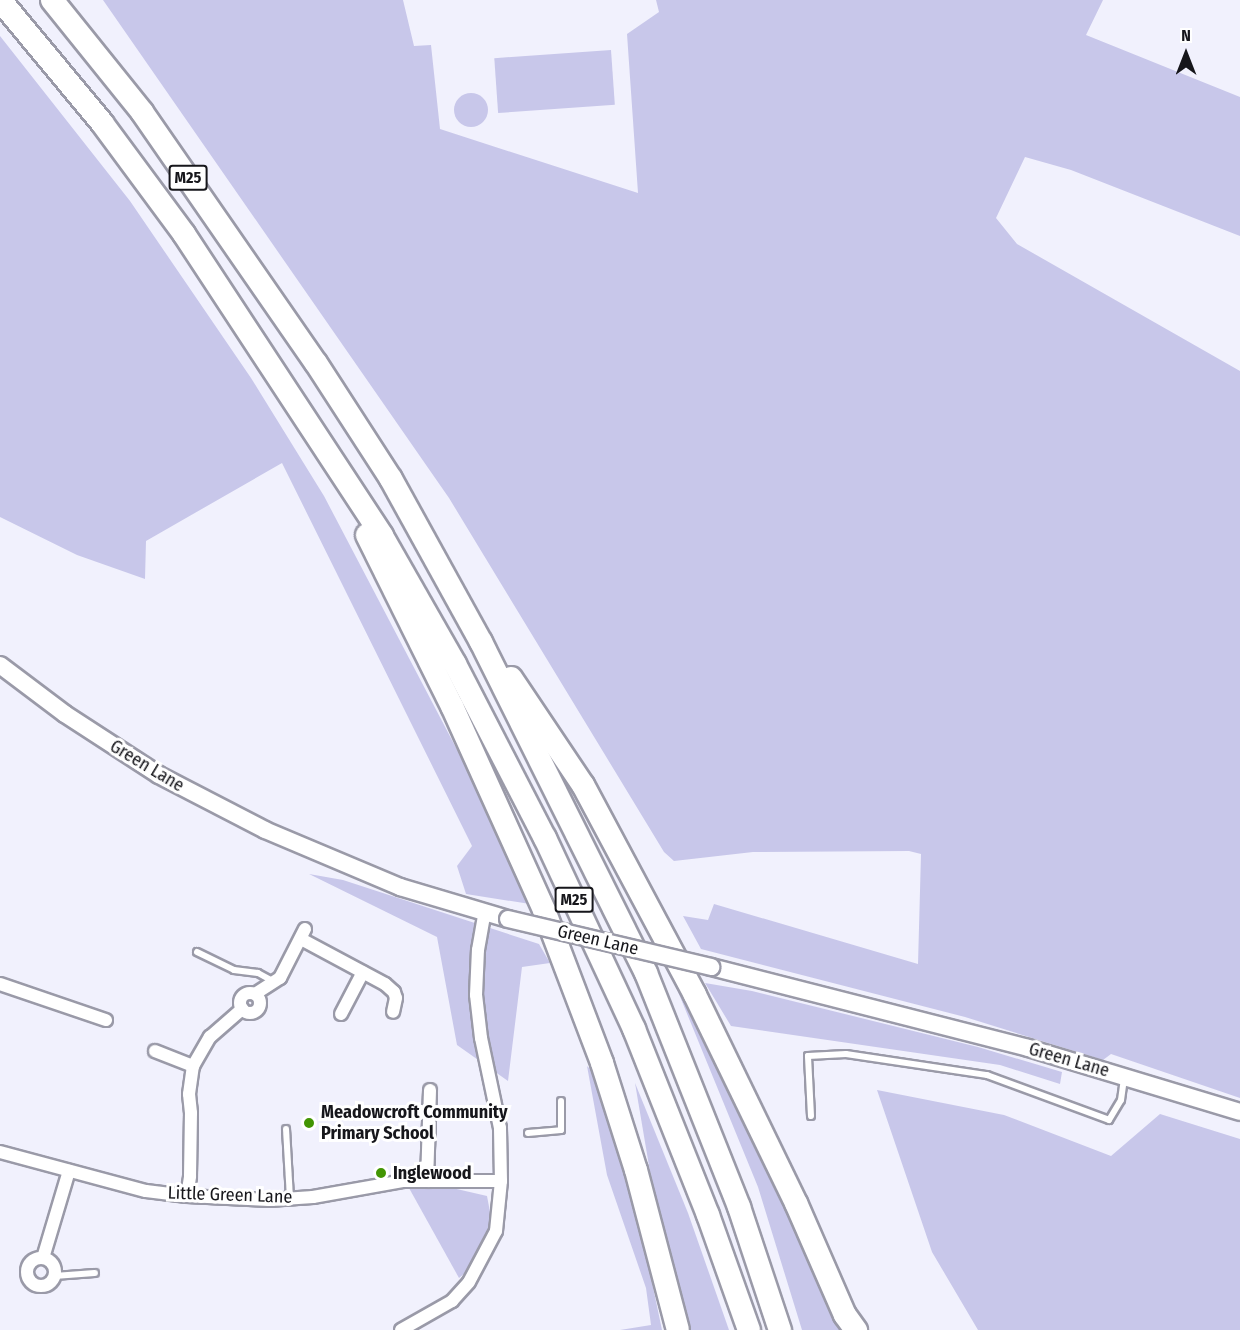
<!DOCTYPE html>
<style>
body{margin:0}
#map{position:relative;width:1240px;height:1330px;overflow:hidden;background:#f1f1fd;font-family:"Fira Sans Condensed",sans-serif}
div>[style]{position:absolute}
.green>*{inset:0;background:#c8c7ea;transform-origin:0 0}
.round{border-radius:50%}
.roads{filter:drop-shadow(2px 0 #9a9aa8) drop-shadow(-2px 0 #9a9aa8) drop-shadow(0 2px #9a9aa8) drop-shadow(0 -2px #9a9aa8)}
.service>*{height:6px;margin:-3px;padding:0 3px;transform-origin:3px;border-radius:3px;background:#fff}
.minor>*{height:12px;margin:-6px;padding:0 6px;transform-origin:6px;border-radius:6px;background:#fff}
.minor>.ring{margin:-6px;padding:0;box-sizing:content-box;background:none;border:12px solid #fff;border-radius:50%}
.tertiary>*{height:16px;margin:-8px;padding:0 8px;transform-origin:8px;border-radius:8px;background:#fff}
.motorway>*{height:22px;margin:-11px;padding:0 11px;transform-origin:11px;border-radius:11px;background:#fff}
.bridges{filter:drop-shadow(2px 0 #9a9aa8) drop-shadow(-2px 0 #9a9aa8) drop-shadow(0 2px #9a9aa8) drop-shadow(0 -2px #9a9aa8)}
.tertiary-bridge>*{height:16px;margin:-8px;padding:0 8px;transform-origin:8px;border-radius:8px;background:#fff}
.dots>*{width:16px;height:16px;translate:-50% -50%;box-sizing:border-box;border:3px solid #fff;border-radius:50%}
span{translate:-50% -50%;white-space:nowrap;text-align:center;line-height:1.15;-webkit-text-stroke:6px #fff;paint-order:stroke}
.shield-label span{padding:2px 4px;background:#fff;border:2px solid;border-radius:4px;-webkit-text-stroke-width:0}
.shield-label{font-size:16px;color:#16161b;font-weight:700}
.street-label{font-size:18px;color:#16161b}
.poi-label{font-size:18px;color:#16161b;font-weight:700}
.left{translate:0 -50%;text-align:left}
.north{position:absolute;left:1156px;top:24px;width:60px;height:60px;-webkit-text-stroke:4px #fff;paint-order:stroke;rotate:0deg;font-size:16px;font-weight:700;line-height:24px;text-align:center;color:#16161b}
.north::after{content:'';display:block;margin:auto;width:21px;height:27px;background:#16161b;clip-path:polygon(50% 0,100% 100%,50% 72%,0 100%)}
</style>
<div id="map">
<div class="green">
<div style="clip-path:polygon(103px 0,403px 0,414px 46px,431px 45px,440px 129px,638px 193px,627px 34px,659px 12px,656px 0,1103px 0,1086px 35px,1240px 97px,1240px 236px,1071px 170px,1025px 157px,996px 218px,1017px 244px,1240px 371px,1240px 1098px,1111px 1054px,1103px 1060px,965px 1017px,701px 949px,683px 916px,708px 920px,714px 904px,918px 964px,921px 854px,909px 851px,753px 852px,674px 861px,664px 852px,449px 498px)"></div>
<div style="clip-path:polygon(0 36px,130px 201px,251px 378px,324px 496px,507px 845px,530px 904px,466px 894px,457px 866px,472px 846px,282px 463px,146px 541px,145px 579px,77px 555px,0 517px)"></div>
<div style="left:611px;top:50px;width:55px;height:117px;rotate:86deg"></div>
<div class="round" style="left:454px;top:93px;width:34px;height:34px"></div>
<div style="clip-path:polygon(309px 874px,343px 880px,539px 944px,550px 963px,522px 967px,508px 1081px,457px 1045px,437px 937px)"></div>
<div style="clip-path:polygon(672px 977px,699px 1018px,842px 1330px,802px 1330px,758px 1187px)"></div>
<div style="clip-path:polygon(705px 983px,752px 991px,978px 1047px,1062px 1072px,1060px 1084px,1000px 1065px,731px 1026px)"></div>
<div style="clip-path:polygon(587px 1066px,595px 1074px,635px 1201px,662px 1330px,620px 1330px,651px 1325px,646px 1288px,607px 1175px)"></div>
<div style="clip-path:polygon(635px 1083px,688px 1213px,729px 1330px,687px 1330px,657px 1213px)"></div>
<div style="clip-path:polygon(877px 1090px,1004px 1115px,1111px 1156px,1160px 1114px,1240px 1139px,1240px 1330px,978px 1330px,932px 1252px)"></div>
<div style="clip-path:polygon(448px 1187px,487px 1196px,491px 1217px,483px 1258px,459px 1278px,409px 1188px)"></div>
</div>
<div class="roads">
<div class="service">
<div style="left:197px;top:952px;width:41px;rotate:25.9deg"></div>
<div style="left:234px;top:970px;width:24px;rotate:7deg"></div>
<div style="left:258px;top:973px;width:18px;rotate:29deg"></div>
<div style="left:811px;top:1116px;width:60px;rotate:-92.9deg"></div>
<div style="left:808px;top:1056px;width:38px;rotate:-3deg"></div>
<div style="left:846px;top:1054px;width:143px;rotate:8.5deg"></div>
<div style="left:987px;top:1075px;width:130px;rotate:20.2deg"></div>
<div style="left:1109px;top:1120px;width:23px;rotate:-59deg"></div>
<div style="left:1121px;top:1100px;width:21px;rotate:-82deg"></div>
<div style="left:286px;top:1129px;width:70px;rotate:86.7deg"></div>
<div style="left:528px;top:1133px;width:33px;rotate:-5deg"></div>
<div style="left:561px;top:1130px;width:29px;rotate:-90deg"></div>
<div style="left:54px;top:1276px;width:41px;rotate:-4.2deg"></div>
</div>
<div class="minor">
<div style="left:301px;top:939px;width:95px;rotate:28.2deg"></div>
<div style="left:385px;top:984px;width:12px;rotate:42deg"></div>
<div style="left:394px;top:992px;width:6px;rotate:72deg"></div>
<div style="left:396px;top:998px;width:14px;rotate:102deg"></div>
<div style="left:0;top:984px;width:112px;rotate:18.8deg"></div>
<div class="ring" style="left:240px;top:993px;width:8px;height:8px"></div>
<div style="left:255px;top:994px;width:30px;rotate:-33deg"></div>
<div style="left:280px;top:978px;width:55px;rotate:-63deg"></div>
<div style="left:341px;top:1014px;width:47px;rotate:-62.4deg"></div>
<div style="left:155px;top:1051px;width:41px;rotate:21.5deg"></div>
<div style="left:0;top:1152px;width:151px;rotate:15deg"></div>
<div style="left:146px;top:1191px;width:41px;rotate:7deg"></div>
<div style="left:187px;top:1196px;width:82px;rotate:2.8deg"></div>
<div style="left:269px;top:1200px;width:44px;rotate:-3.9deg"></div>
<div style="left:313px;top:1197px;width:91px;rotate:-10.1deg"></div>
<div style="left:403px;top:1181px;width:98px"></div>
<div style="left:427px;top:1181px;width:91px;rotate:-88.1deg"></div>
<div style="left:187px;top:1196px;width:20px;rotate:-81deg"></div>
<div style="left:190px;top:1176px;width:63px;rotate:-89.1deg"></div>
<div style="left:191px;top:1113px;width:19px;rotate:-96deg"></div>
<div style="left:189px;top:1094px;width:28px;rotate:-82deg"></div>
<div style="left:193px;top:1066px;width:34px;rotate:-60deg"></div>
<div style="left:210px;top:1037px;width:43px;rotate:-41.2deg"></div>
<div style="left:43px;top:1258px;width:91px;rotate:-73.4deg"></div>
<div class="ring" style="left:27px;top:1258px;width:16px;height:16px"></div>
<div style="left:401px;top:1330px;width:59px;rotate:-29.6deg"></div>
<div style="left:452px;top:1301px;width:25px;rotate:-48deg"></div>
<div style="left:469px;top:1282px;width:58px;rotate:-62.1deg"></div>
<div style="left:496px;top:1231px;width:50px;rotate:-84.3deg"></div>
<div style="left:501px;top:1181px;width:53px;rotate:-91.1deg"></div>
<div style="left:500px;top:1128px;width:92px;rotate:-101.9deg"></div>
<div style="left:481px;top:1038px;width:43px;rotate:-96.6deg"></div>
<div style="left:476px;top:995px;width:45px;rotate:-87.5deg"></div>
<div style="left:478px;top:950px;width:39px;rotate:-80deg"></div>
</div>
<div class="tertiary">
<div style="left:0;top:665px;width:81px;rotate:37deg"></div>
<div style="left:65px;top:714px;width:112px;rotate:33deg"></div>
<div style="left:159px;top:775px;width:119px;rotate:27.4deg"></div>
<div style="left:265px;top:830px;width:147px;rotate:22.9deg"></div>
<div style="left:400px;top:887px;width:113px;rotate:16.5deg"></div>
<div style="left:711px;top:967px;width:327px;rotate:14.3deg"></div>
<div style="left:1028px;top:1048px;width:221px;rotate:16.8deg"></div>
</div>
<div class="motorway">
<div style="left:0;top:0;width:160px;rotate:50.3deg"></div>
<div style="left:102px;top:123px;width:138px;rotate:53.5deg"></div>
<div style="left:184px;top:234px;width:361px;rotate:56.7deg"></div>
<div style="left:382px;top:536px;width:147px;rotate:60.3deg"></div>
<div style="left:455px;top:664px;width:196px;rotate:62.7deg"></div>
<div style="left:545px;top:838px;width:211px;rotate:65deg"></div>
<div style="left:634px;top:1029px;width:200px;rotate:68.3deg"></div>
<div style="left:708px;top:1215px;width:122px;rotate:70.4deg"></div>
<div style="left:52px;top:0;width:144px;rotate:51.2deg"></div>
<div style="left:142px;top:112px;width:305px;rotate:55.3deg"></div>
<div style="left:316px;top:363px;width:138px;rotate:57.1deg"></div>
<div style="left:391px;top:479px;width:186px;rotate:61.1deg"></div>
<div style="left:481px;top:642px;width:370px;rotate:63.5deg"></div>
<div style="left:646px;top:973px;width:252px;rotate:68.3deg"></div>
<div style="left:739px;top:1207px;width:130px;rotate:71.6deg"></div>
<div style="left:367px;top:535px;width:191px;rotate:63.6deg"></div>
<div style="left:452px;top:706px;width:224px;rotate:65.7deg"></div>
<div style="left:544px;top:910px;width:164px;rotate:69.2deg"></div>
<div style="left:602px;top:1063px;width:112px;rotate:72.4deg"></div>
<div style="left:636px;top:1170px;width:165px;rotate:75.3deg"></div>
<div style="left:511px;top:678px;width:129px;rotate:56.1deg"></div>
<div style="left:583px;top:785px;width:238px;rotate:61.9deg"></div>
<div style="left:695px;top:995px;width:231px;rotate:64.1deg"></div>
<div style="left:796px;top:1203px;width:122px;rotate:66.4deg"></div>
<div style="left:845px;top:1315px;width:19px;rotate:54deg"></div>
</div>
</div>
<div class="bridges">
<div class="tertiary-bridge">
<div style="left:508px;top:919px;width:209px;rotate:13.3deg"></div>
</div>
</div>
<div class="dots">
<div style="left:309px;top:1123px;background:#429503"></div>
<div style="left:381px;top:1173px;background:#429503"></div>
</div>
<div class="shield-label">
<span style="left:188px;top:178px">M25</span>
<span style="left:574px;top:900px">M25</span>
</div>
<div class="street-label">
<span style="left:147px;top:766px;rotate:31deg">Green Lane</span>
<span style="left:598px;top:940px;rotate:13deg">Green Lane</span>
<span style="left:1069px;top:1060px;rotate:16deg">Green Lane</span>
<span style="left:230px;top:1195px;rotate:2deg">Little Green Lane</span>
</div>
<div class="poi-label">
<span class="left" style="left:321px;top:1123px">Meadowcroft Community<br>Primary School</span>
<span class="left" style="left:393px;top:1173px">Inglewood</span>
</div>
<div class="north">N</div>
</div>
